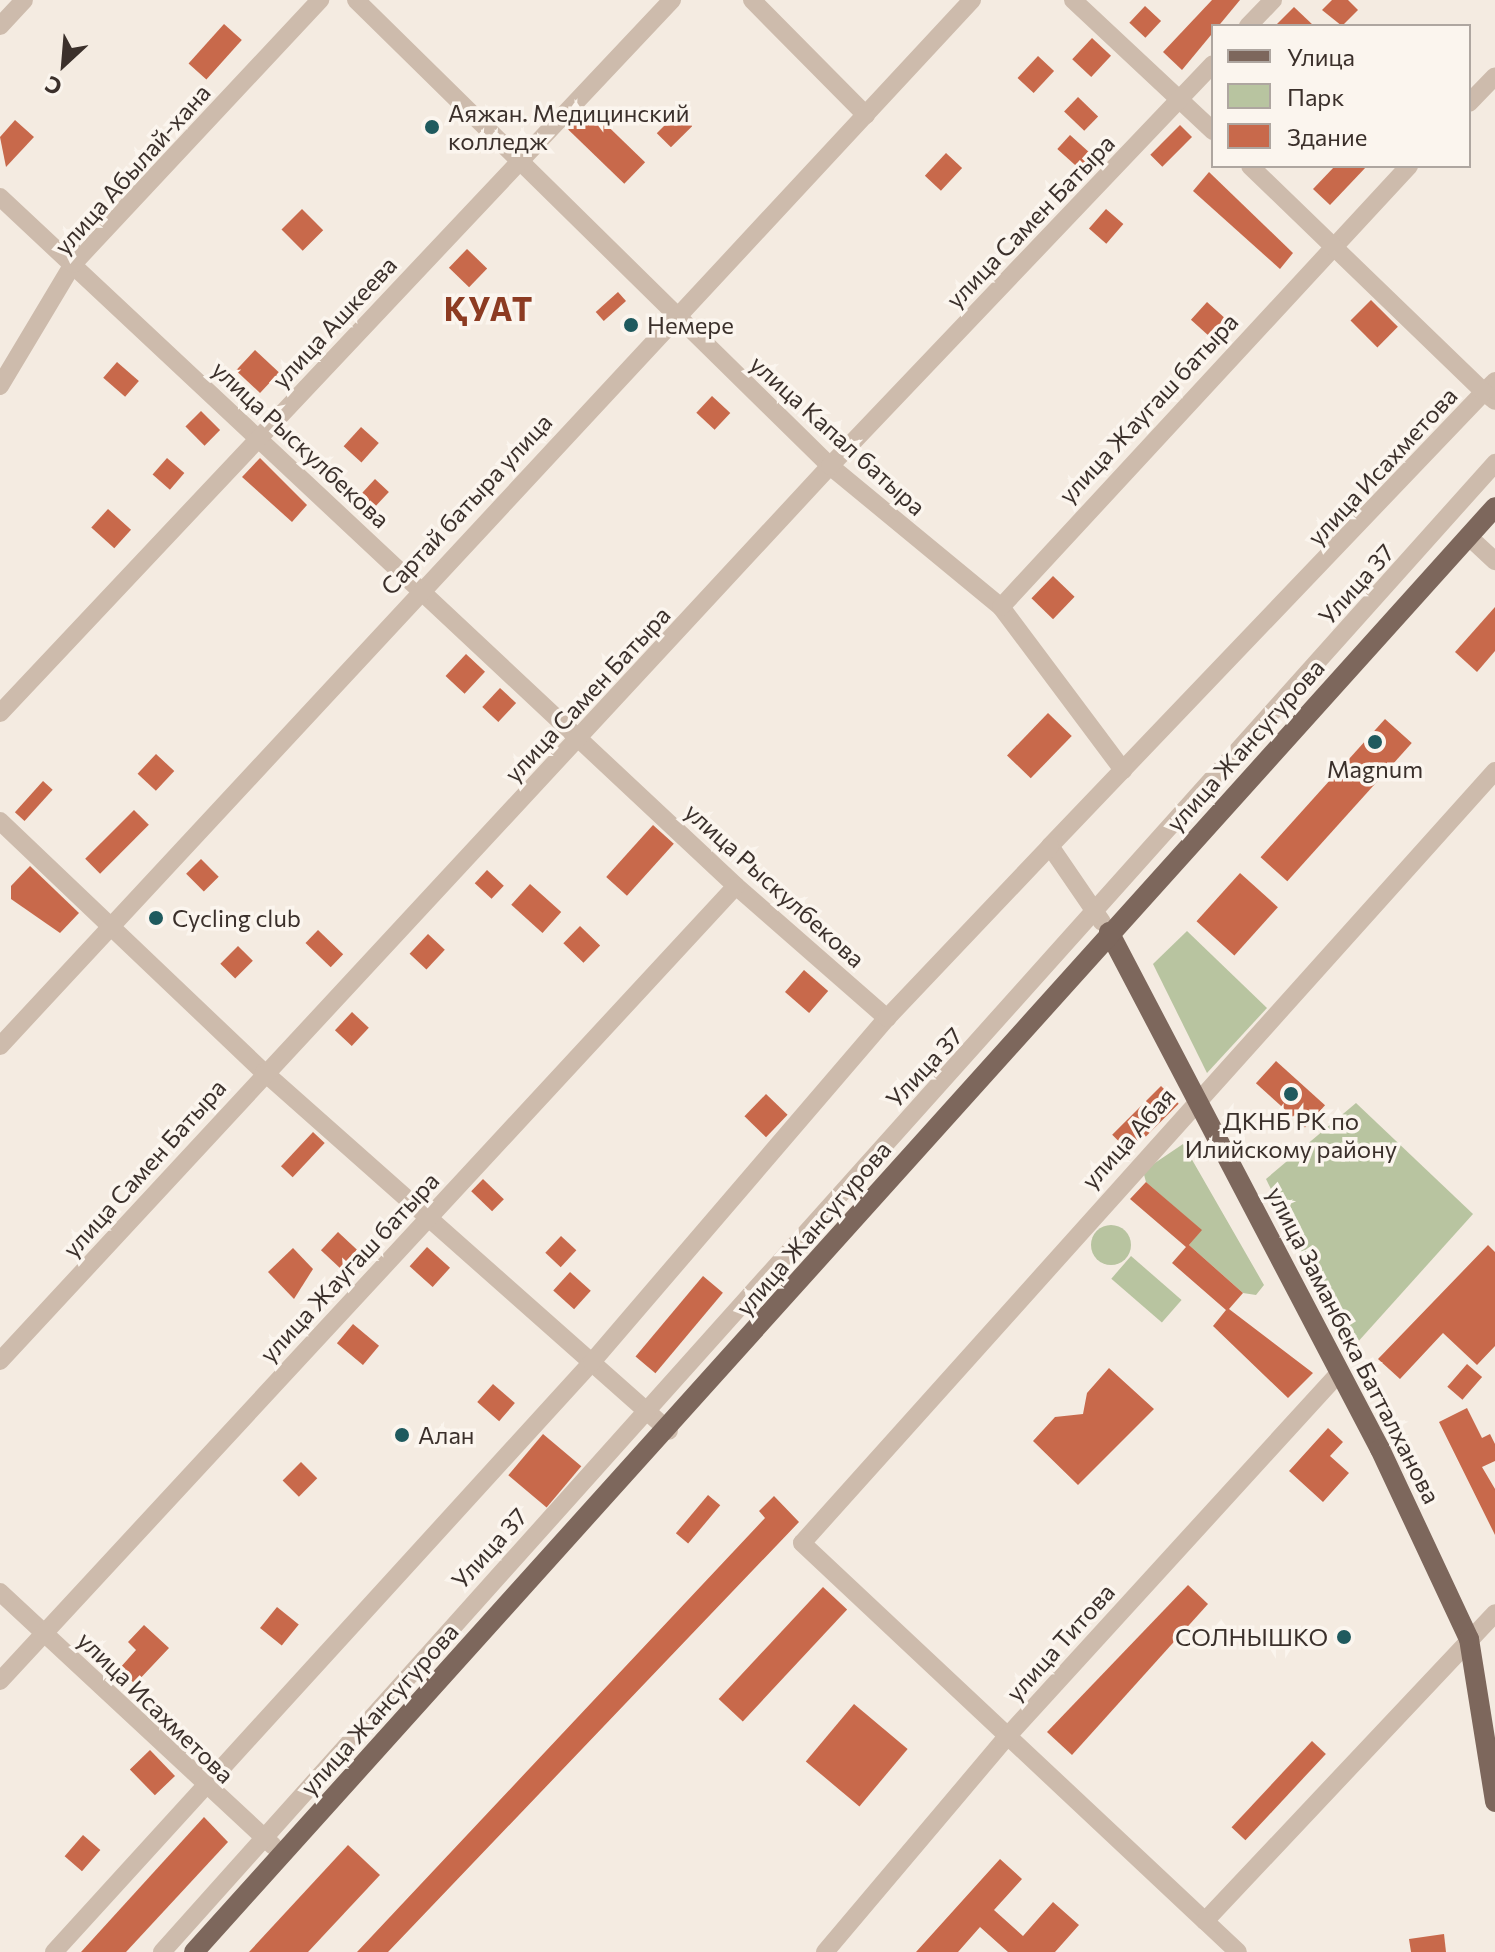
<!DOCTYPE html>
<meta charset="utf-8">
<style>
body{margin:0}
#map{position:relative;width:1495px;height:1952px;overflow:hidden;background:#f4ebe1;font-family:Commissioner,sans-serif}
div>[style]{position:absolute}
.green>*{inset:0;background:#b8c4a0;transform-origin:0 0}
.round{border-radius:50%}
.building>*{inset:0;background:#c8694b;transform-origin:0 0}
.minor>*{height:18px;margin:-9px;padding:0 9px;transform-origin:9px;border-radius:9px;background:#cdbbac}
.major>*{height:20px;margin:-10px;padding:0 10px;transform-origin:10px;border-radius:10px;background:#7d675c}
.dots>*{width:22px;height:22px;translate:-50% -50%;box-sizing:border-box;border:4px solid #fbf5ee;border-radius:50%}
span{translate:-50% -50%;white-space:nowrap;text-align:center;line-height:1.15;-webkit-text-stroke:7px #fbf5ee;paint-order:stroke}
.poi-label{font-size:24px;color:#3b302b}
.left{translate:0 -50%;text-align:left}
.right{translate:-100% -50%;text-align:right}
.street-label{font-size:24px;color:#3b302b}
.district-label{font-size:32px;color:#8c3b22;font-weight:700;letter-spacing:2px}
.legend{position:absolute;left:1211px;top:24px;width:260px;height:144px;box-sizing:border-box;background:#fbf5ee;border:2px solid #aea6a0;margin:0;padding:10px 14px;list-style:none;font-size:24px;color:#3b302b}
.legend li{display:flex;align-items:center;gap:16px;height:40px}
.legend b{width:40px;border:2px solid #aea6a0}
.north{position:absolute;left:24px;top:24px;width:80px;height:80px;-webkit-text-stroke:6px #fbf5ee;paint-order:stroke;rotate:206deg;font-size:22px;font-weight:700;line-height:32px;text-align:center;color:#3b302b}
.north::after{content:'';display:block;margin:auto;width:28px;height:36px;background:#3b302b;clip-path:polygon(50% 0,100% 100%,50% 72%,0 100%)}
</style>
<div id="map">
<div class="green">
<div style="clip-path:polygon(1187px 931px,1267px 1008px,1207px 1073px,1153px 964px)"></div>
<div style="clip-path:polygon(1356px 1103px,1473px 1214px,1356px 1344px,1345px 1341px,1266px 1179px)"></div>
<div style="clip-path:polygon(1183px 1144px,1264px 1285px,1256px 1295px,1243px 1293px,1189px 1245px,1201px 1230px,1146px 1182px,1143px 1171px)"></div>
<div class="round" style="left:1091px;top:1225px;width:40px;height:40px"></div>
<div style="left:1131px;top:1256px;width:67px;height:30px;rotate:41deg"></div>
</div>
<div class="building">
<div style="clip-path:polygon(1212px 0,1240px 0,1182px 70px,1163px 52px)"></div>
<div style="clip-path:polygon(1332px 0,1348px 0,1358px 10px,1342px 26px,1322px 10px)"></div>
<div style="left:1145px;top:6px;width:22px;height:23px;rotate:43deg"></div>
<div style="clip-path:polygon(1294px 7px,1314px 26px,1275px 26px)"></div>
<div style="left:224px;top:24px;width:24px;height:53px;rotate:42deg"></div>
<div style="left:1092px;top:38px;width:26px;height:29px;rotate:43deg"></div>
<div style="left:1038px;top:56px;width:22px;height:30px;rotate:43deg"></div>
<div style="left:1078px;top:97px;width:28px;height:20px;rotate:44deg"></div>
<div style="left:589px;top:108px;width:78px;height:30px;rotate:44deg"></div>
<div style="left:678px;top:112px;width:20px;height:30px;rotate:45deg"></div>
<div style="clip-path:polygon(15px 120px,34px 137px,6px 167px,0 137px)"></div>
<div style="left:1180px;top:125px;width:17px;height:42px;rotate:45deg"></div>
<div style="left:1070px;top:135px;width:31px;height:19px;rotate:42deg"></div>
<div style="left:946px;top:153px;width:22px;height:31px;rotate:43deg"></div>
<div style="clip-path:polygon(1335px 166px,1367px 166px,1330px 205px,1313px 189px)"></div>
<div style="clip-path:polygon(1209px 172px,1293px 253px,1280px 269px,1193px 191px)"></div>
<div style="left:302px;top:209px;width:30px;height:29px;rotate:45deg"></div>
<div style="left:1106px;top:209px;width:23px;height:26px;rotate:41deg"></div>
<div style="left:467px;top:249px;width:28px;height:26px;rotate:44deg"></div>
<div style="left:618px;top:292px;width:12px;height:30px;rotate:48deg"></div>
<div style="left:1371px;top:300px;width:38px;height:29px;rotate:45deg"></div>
<div style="left:1207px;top:302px;width:25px;height:24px;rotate:42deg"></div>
<div style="left:255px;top:350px;width:33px;height:28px;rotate:43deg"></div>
<div style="left:117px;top:362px;width:29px;height:21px;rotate:41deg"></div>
<div style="left:712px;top:396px;width:25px;height:23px;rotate:43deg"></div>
<div style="left:201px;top:411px;width:27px;height:22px;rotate:45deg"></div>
<div style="left:361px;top:427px;width:24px;height:26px;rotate:42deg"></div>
<div style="left:167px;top:458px;width:23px;height:22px;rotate:41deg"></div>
<div style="clip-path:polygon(260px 458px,307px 505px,292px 522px,242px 477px)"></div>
<div style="left:375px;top:479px;width:19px;height:20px;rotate:43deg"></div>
<div style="left:108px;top:509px;width:31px;height:25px;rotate:42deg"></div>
<div style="left:1053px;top:576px;width:30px;height:31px;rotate:44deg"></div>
<div style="clip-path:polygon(1495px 607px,1495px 651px,1477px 672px,1455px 652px)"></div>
<div style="left:466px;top:654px;width:26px;height:30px;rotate:43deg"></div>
<div style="left:500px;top:688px;width:22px;height:26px;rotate:43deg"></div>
<div style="left:1048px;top:713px;width:33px;height:59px;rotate:44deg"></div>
<div style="left:1385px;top:719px;width:36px;height:186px;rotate:42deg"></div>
<div style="left:156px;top:754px;width:25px;height:27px;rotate:43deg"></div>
<div style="left:43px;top:781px;width:13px;height:42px;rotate:42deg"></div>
<div style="left:134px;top:810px;width:21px;height:69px;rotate:45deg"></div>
<div style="left:653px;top:825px;width:28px;height:70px;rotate:42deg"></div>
<div style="left:201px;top:859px;width:25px;height:21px;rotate:45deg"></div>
<div style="clip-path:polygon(30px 866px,79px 913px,60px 933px,11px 899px,11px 886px)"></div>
<div style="left:487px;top:870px;width:23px;height:18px;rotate:43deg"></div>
<div style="left:1240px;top:873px;width:51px;height:65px;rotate:42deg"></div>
<div style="left:530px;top:884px;width:42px;height:28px;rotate:42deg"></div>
<div style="left:580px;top:926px;width:28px;height:24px;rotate:44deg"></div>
<div style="left:318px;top:930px;width:35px;height:18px;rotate:44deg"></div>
<div style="left:428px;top:934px;width:23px;height:27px;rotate:43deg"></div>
<div style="left:238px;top:946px;width:21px;height:25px;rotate:45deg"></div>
<div style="left:804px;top:970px;width:32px;height:29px;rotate:41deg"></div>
<div style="left:352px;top:1012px;width:23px;height:25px;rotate:43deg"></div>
<div style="left:1276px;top:1061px;width:66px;height:30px;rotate:42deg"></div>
<div style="left:1161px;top:1086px;width:25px;height:69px;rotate:45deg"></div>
<div style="left:766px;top:1094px;width:30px;height:31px;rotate:44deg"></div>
<div style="left:313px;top:1132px;width:16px;height:47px;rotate:43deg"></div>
<div style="left:483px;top:1179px;width:29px;height:17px;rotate:44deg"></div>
<div style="clip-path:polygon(1146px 1182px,1202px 1230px,1189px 1245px,1243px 1293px,1229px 1309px,1313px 1373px,1288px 1398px,1213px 1326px,1226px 1310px,1172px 1263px,1186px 1247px,1130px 1199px)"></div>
<div style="left:338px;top:1232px;width:26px;height:25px;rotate:43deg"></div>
<div style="left:561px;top:1236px;width:21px;height:23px;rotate:43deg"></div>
<div style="clip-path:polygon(1488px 1245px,1495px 1252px,1495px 1346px,1477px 1365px,1443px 1333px,1400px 1379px,1378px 1359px)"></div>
<div style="left:427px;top:1247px;width:31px;height:26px;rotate:42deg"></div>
<div style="clip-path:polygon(293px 1248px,313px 1269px,294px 1299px,268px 1272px)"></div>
<div style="left:570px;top:1272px;width:28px;height:25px;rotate:42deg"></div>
<div style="left:703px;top:1276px;width:26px;height:105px;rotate:40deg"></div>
<div style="left:353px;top:1324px;width:34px;height:25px;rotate:40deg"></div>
<div style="left:1467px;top:1364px;width:20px;height:30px;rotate:41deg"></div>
<div style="clip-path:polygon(1109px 1368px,1154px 1409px,1078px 1485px,1033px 1441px,1055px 1417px,1083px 1414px,1087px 1393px)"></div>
<div style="left:493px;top:1384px;width:29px;height:24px;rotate:41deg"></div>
<div style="clip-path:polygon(1467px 1408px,1482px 1438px,1490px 1434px,1495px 1444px,1495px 1461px,1482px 1467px,1495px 1489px,1495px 1535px,1439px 1422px)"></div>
<div style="clip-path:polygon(1328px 1428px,1343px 1442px,1330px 1456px,1349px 1473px,1323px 1502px,1289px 1471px)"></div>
<div style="left:543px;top:1434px;width:50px;height:54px;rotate:40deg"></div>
<div style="left:301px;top:1462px;width:23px;height:26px;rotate:45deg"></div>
<div style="left:708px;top:1495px;width:16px;height:50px;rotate:40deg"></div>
<div style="clip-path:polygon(774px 1496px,799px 1522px,388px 1952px,357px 1952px,765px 1518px,759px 1511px)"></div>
<div style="clip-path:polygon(1188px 1585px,1208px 1604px,1072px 1755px,1047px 1732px)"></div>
<div style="left:823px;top:1587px;width:33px;height:153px;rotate:43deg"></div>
<div style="left:277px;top:1607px;width:28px;height:27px;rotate:39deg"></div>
<div style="clip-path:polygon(144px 1625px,169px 1648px,135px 1684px,119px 1669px,136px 1650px,128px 1642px)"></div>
<div style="left:854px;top:1704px;width:70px;height:75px;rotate:40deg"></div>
<div style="left:1312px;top:1741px;width:19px;height:118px;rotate:43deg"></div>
<div style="left:150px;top:1750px;width:36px;height:28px;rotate:46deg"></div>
<div style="clip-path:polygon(204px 1817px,228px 1842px,126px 1952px,81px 1952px)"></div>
<div style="left:83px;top:1835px;width:23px;height:28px;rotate:41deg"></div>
<div style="clip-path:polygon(348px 1845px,380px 1875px,308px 1952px,249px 1952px)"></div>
<div style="clip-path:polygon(1000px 1859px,1022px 1879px,994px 1910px,1023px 1936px,1053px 1902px,1079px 1925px,1055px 1952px,1008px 1952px,980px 1927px,958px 1952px,916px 1952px)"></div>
<div style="clip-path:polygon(1444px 1934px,1446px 1952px,1411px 1952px,1409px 1939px)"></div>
</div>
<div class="minor">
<div style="left:356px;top:0;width:665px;rotate:44.51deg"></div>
<div style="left:830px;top:466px;width:222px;rotate:39.5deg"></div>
<div style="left:1001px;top:607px;width:204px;rotate:53.2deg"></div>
<div style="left:752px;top:0;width:162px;rotate:45.3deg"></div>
<div style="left:1073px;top:0;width:192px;rotate:43.1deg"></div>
<div style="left:0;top:26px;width:35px;rotate:-47deg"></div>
<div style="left:1248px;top:26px;width:36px;rotate:-46deg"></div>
<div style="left:1469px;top:103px;width:37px;rotate:-46deg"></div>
<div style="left:0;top:197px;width:1008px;rotate:43.11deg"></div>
<div style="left:736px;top:886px;width:201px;rotate:41.2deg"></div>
<div style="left:1495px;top:381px;width:16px;rotate:135deg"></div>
<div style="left:1484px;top:392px;width:14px;rotate:39deg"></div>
<div style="left:0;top:386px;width:142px;rotate:-59.1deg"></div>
<div style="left:73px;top:264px;width:362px;rotate:-46.9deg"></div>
<div style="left:1468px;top:536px;width:37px;rotate:43deg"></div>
<div style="left:1001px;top:607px;width:601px;rotate:-47.23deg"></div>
<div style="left:0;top:713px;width:980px;rotate:-46.7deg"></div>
<div style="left:1495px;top:771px;width:1037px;rotate:131.91deg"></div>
<div style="left:802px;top:1543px;width:553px;rotate:43.17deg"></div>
<div style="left:1205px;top:1921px;width:423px;rotate:-46.7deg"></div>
<div style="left:0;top:821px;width:364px;rotate:43.6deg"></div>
<div style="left:264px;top:1072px;width:541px;rotate:41.55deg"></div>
<div style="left:1102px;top:922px;width:92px;rotate:-124.4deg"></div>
<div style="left:1050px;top:846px;width:628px;rotate:-46.29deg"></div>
<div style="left:1484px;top:392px;width:325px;rotate:-136deg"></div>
<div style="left:0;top:1046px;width:1428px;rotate:-47.1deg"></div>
<div style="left:0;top:1361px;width:1221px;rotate:-47.16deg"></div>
<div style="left:830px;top:466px;width:555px;rotate:-46.39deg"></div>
<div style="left:0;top:1592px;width:373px;rotate:42.9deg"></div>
<div style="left:0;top:1681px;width:1083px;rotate:-47.21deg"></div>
<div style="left:1205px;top:1921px;width:45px;rotate:43.2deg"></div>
<div style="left:54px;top:1952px;width:798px;rotate:-47.64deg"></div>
<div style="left:592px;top:1362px;width:453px;rotate:-49.4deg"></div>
<div style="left:887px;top:1018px;width:237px;rotate:-46.5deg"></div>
<div style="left:162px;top:1952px;width:1999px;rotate:-48.16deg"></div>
<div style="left:825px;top:1952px;width:277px;rotate:-49.8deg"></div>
<div style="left:1004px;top:1740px;width:498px;rotate:-47.6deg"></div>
</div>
<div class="major">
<div style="left:1109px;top:932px;width:584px;rotate:62.34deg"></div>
<div style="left:1380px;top:1449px;width:210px;rotate:64.9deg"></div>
<div style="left:1469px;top:1639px;width:165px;rotate:80.9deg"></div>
<div style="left:194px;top:1952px;width:1944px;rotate:-48deg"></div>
</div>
<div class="dots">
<div style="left:432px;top:127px;background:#1f5a5e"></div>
<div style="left:631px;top:325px;background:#1f5a5e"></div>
<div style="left:1375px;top:742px;background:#1f5a5e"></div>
<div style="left:156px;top:918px;background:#1f5a5e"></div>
<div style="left:1291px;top:1094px;background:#1f5a5e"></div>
<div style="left:402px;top:1435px;background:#1f5a5e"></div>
<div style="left:1344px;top:1637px;background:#1f5a5e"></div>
</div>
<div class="poi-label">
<span class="left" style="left:448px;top:127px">Аяжан. Медицинский<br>колледж</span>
<span class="left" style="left:647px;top:325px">Немере</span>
<span style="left:1375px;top:769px">Magnum</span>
<span class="left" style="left:172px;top:918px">Cycling club</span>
<span style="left:1291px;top:1135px">ДКНБ РК по<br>Илийскому району</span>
<span class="left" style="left:418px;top:1435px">Алан</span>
<span class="right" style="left:1328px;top:1637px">СОЛНЫШКО</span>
</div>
<div class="street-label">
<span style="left:132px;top:169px;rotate:-48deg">улица Абылай-хана</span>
<span style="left:1030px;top:221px;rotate:-46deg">улица Самен Батыра</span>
<span style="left:334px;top:322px;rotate:-47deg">улица Ашкеева</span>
<span style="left:1148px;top:408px;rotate:-47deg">улица Жаугаш батыра</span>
<span style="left:838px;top:435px;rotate:42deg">улица Капал батыра</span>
<span style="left:301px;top:444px;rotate:43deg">улица Рыскулбекова</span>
<span style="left:1382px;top:466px;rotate:-47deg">улица Исахметова</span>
<span style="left:466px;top:504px;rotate:-47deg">Сартай батыра улица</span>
<span style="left:1356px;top:584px;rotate:-48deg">Улица 37</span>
<span style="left:587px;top:694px;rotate:-47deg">улица Самен Батыра</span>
<span style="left:1245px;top:745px;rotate:-48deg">улица Жансугурова</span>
<span style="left:775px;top:885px;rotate:42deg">улица Рыскулбекова</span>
<span style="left:924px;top:1067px;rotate:-47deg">Улица 37</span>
<span style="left:1128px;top:1138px;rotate:-48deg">улица Абая</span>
<span style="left:144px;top:1168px;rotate:-48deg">улица Самен Батыра</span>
<span style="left:813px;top:1228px;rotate:-49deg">улица Жансугурова</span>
<span style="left:349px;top:1267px;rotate:-47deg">улица Жаугаш батыра</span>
<span style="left:1354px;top:1345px;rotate:63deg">улица Заманбека Батталханова</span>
<span style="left:489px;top:1548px;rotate:-48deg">Улица 37</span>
<span style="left:1060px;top:1642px;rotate:-48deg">улица Титова</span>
<span style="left:156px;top:1707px;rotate:44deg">улица Исахметова</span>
<span style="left:379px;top:1709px;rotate:-48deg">улица Жансугурова</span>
</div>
<div class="district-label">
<span style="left:489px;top:308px">ҚУАТ</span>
</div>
<ul class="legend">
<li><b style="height:10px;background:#7d675c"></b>Улица</li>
<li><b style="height:22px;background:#b8c4a0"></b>Парк</li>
<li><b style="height:22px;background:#c8694b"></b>Здание</li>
</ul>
<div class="north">С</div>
</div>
